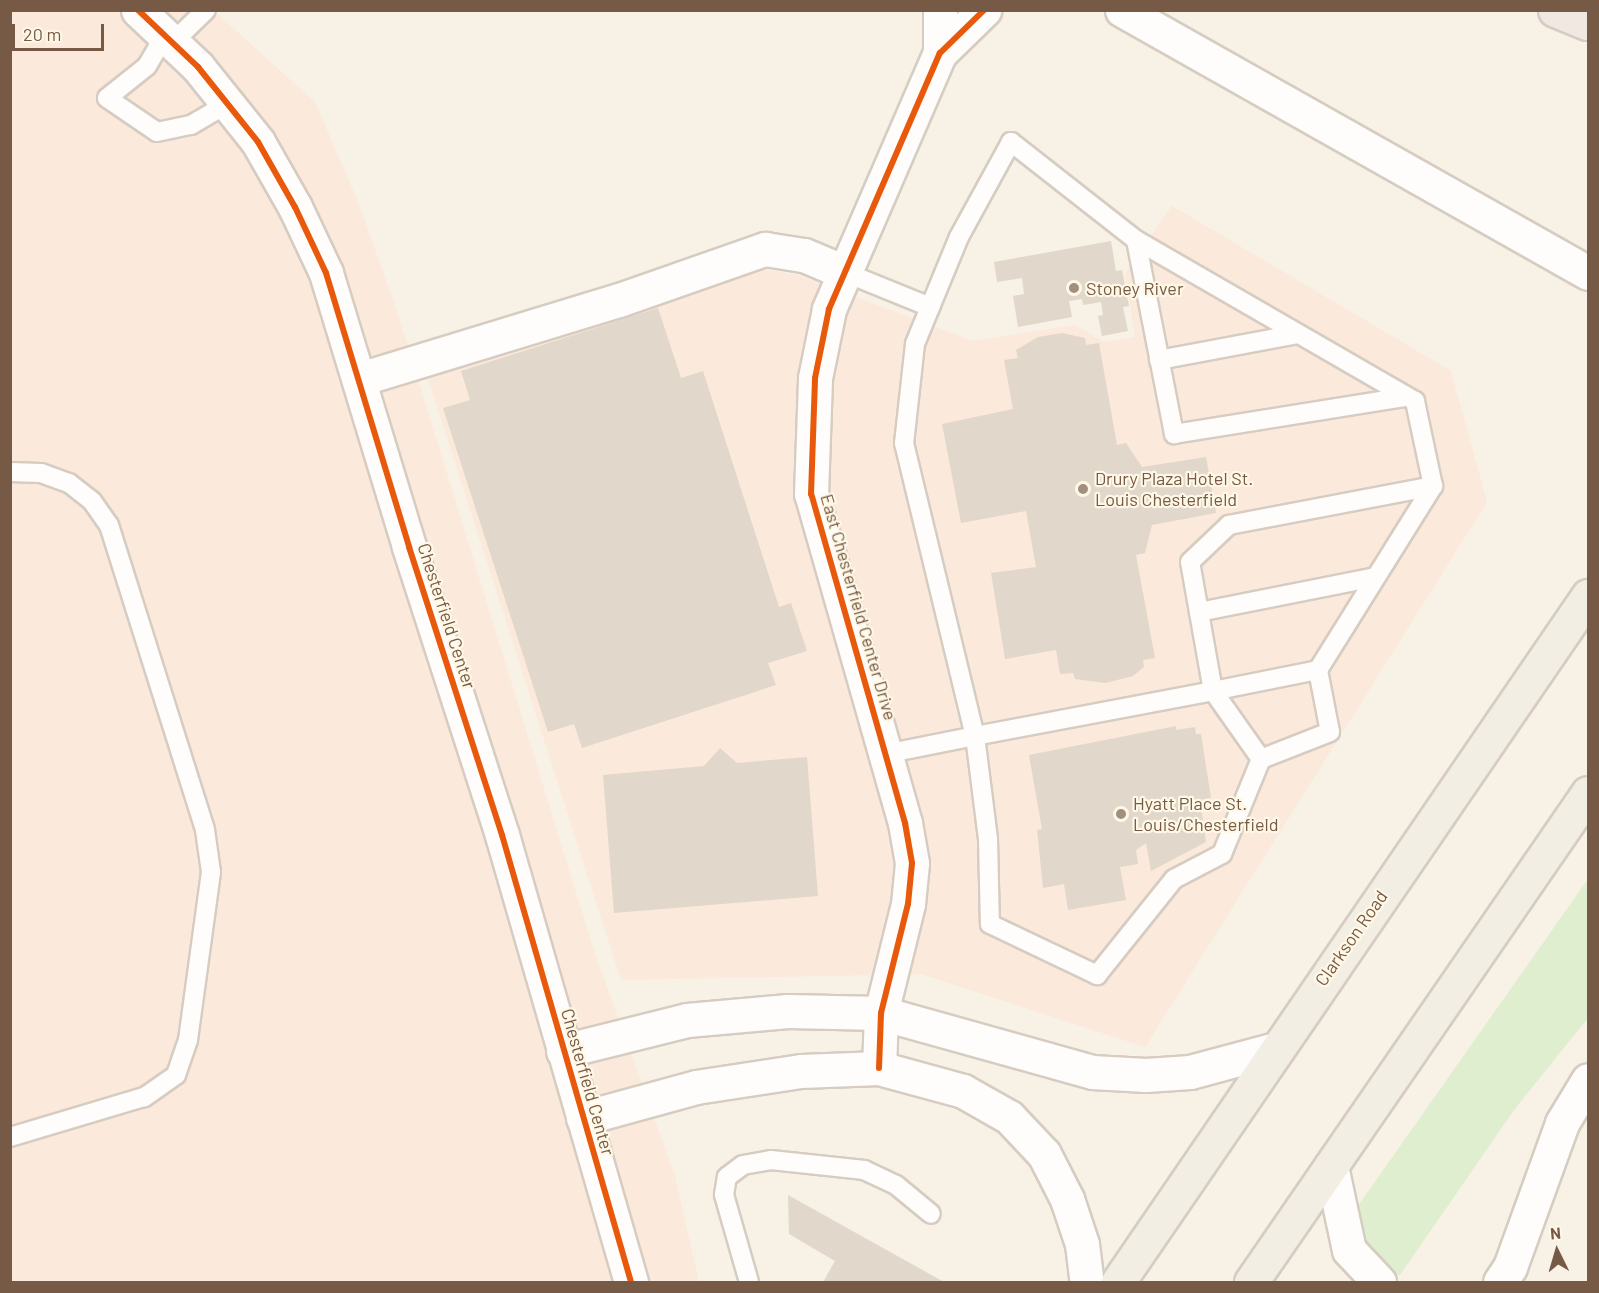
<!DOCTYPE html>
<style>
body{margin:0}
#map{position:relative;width:1599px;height:1293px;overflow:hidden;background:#f7f1e6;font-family:Barlow,sans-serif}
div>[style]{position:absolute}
.commercial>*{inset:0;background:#fbe9db}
.green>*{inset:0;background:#dfeecf}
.building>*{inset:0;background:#e1d7cb}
.roads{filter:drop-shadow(2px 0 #d6ccc1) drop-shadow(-2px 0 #d6ccc1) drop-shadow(0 2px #d6ccc1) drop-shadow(0 -2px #d6ccc1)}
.service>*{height:18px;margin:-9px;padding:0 9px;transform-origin:9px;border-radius:9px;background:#fefdfb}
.minor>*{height:33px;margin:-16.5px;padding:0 16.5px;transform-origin:16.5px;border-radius:16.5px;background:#fefdfb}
.tertiary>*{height:33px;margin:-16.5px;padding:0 16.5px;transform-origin:16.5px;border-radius:16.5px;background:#fefdfb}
.primary>*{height:33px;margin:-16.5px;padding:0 16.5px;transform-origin:16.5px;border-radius:16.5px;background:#f2eee3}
.motorway>*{height:33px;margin:-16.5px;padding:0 16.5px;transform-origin:16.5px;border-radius:16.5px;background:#f1e8e2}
.cycleway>*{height:6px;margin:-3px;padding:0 3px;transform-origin:3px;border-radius:3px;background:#e8590c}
.dots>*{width:16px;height:16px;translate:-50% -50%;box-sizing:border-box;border:3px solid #fff8e7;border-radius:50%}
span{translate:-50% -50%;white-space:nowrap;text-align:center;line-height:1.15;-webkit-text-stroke:4.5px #fff8e7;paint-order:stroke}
.poi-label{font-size:18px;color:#765a45}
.left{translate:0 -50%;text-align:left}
.street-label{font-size:18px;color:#765a45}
.frame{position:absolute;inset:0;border:12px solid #765a45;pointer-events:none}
.north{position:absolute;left:1527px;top:1221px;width:60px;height:60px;-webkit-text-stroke:4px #fff8e7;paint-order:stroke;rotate:355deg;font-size:16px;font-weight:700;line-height:24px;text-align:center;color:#765a45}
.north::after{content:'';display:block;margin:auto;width:21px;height:27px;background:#765a45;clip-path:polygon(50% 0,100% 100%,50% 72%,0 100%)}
.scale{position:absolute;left:12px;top:24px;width:92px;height:27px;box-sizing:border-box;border:3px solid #765a45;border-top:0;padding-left:8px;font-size:18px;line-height:21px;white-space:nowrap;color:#765a45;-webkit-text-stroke:4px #fff8e7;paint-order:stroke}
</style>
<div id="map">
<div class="commercial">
<div style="clip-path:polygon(10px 11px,214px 11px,315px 102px,358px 202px,397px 311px,594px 951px,675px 1176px,699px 1282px,11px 1282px)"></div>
<div style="clip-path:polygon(1172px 206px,1451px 371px,1487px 502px,1145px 1047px,921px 974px,621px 980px,428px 378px,760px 269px,797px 275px,973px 341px,1075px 325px,1104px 342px,1135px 337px,1125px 274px)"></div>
</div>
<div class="green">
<div style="clip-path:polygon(1588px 879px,1588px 1018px,1514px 1110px,1400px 1275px,1377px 1276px,1341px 1230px)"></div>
</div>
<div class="building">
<div style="clip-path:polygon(1111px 241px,1116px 271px,1122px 270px,1129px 306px,1123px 307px,1128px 331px,1102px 336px,1098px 316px,1103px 315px,1101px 302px,1083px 305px,1082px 299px,1069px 301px,1072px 317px,1018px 327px,1013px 296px,1024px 294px,1022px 278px,997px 282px,994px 262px)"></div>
<div style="clip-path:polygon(658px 308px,681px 378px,703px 371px,779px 607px,791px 603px,807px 651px,768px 663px,776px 685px,582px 748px,574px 724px,548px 732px,443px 408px,470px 400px,461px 371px)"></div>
<div style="clip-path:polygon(1062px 333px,1085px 338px,1086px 345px,1099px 343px,1117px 445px,1126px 443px,1142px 467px,1206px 457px,1216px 513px,1152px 525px,1145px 553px,1136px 555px,1155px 658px,1143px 660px,1144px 667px,1133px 676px,1105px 683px,1075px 679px,1073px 673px,1060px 674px,1056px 650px,1005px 659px,991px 573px,1036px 567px,1026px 511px,961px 523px,942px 424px,1013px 409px,1004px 360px,1018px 358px,1016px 350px,1038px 337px)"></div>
<div style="clip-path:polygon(1176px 726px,1176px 730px,1195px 727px,1196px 734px,1201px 734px,1211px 798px,1200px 800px,1206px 842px,1151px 871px,1146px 843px,1136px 850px,1138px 864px,1120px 867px,1126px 900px,1068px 910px,1064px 884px,1043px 888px,1037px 830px,1042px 829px,1029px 755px)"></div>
<div style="clip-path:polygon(720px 748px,737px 763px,807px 757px,818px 896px,614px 913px,603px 775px,704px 766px)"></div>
<div style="clip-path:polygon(788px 1195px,944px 1282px,823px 1282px,835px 1261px,789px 1234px)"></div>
</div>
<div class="roads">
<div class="service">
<div style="left:159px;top:31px;width:16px;rotate:94deg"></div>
<div style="left:158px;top:47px;width:22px;rotate:120deg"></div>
<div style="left:147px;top:66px;width:51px;rotate:141.3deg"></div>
<div style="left:107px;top:98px;width:60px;rotate:34.2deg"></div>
<div style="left:157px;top:132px;width:35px;rotate:-12deg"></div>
<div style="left:191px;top:125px;width:42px;rotate:-30.3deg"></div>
<div style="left:172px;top:43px;width:47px;rotate:-44.1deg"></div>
<div style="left:1136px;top:240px;width:198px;rotate:78.9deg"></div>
<div style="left:1174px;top:434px;width:235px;rotate:-9.1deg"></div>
<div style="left:844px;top:272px;width:93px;rotate:22.1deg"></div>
<div style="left:1159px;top:360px;width:141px;rotate:-10.6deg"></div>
<div style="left:10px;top:472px;width:31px;rotate:2deg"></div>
<div style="left:41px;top:473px;width:30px;rotate:20deg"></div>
<div style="left:69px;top:483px;width:29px;rotate:38deg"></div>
<div style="left:92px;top:501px;width:29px;rotate:55deg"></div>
<div style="left:109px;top:525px;width:320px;rotate:72.5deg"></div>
<div style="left:205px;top:830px;width:42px;rotate:81.9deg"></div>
<div style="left:211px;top:872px;width:170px;rotate:97.8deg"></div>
<div style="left:188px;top:1040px;width:37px;rotate:109deg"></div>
<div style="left:176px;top:1075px;width:39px;rotate:145deg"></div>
<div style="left:144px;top:1097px;width:140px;rotate:163.4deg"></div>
<div style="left:1199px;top:612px;width:180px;rotate:-11.2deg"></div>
<div style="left:885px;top:754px;width:92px;rotate:-11.3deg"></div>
<div style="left:975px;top:736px;width:242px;rotate:-10.7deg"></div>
<div style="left:1213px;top:691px;width:107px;rotate:-11.3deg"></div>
<div style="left:1318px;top:670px;width:217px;rotate:-58deg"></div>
<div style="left:1433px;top:486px;width:87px;rotate:-102deg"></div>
<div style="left:1415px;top:401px;width:322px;rotate:-150deg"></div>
<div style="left:1136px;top:240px;width:159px;rotate:-141.9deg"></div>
<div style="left:1011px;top:142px;width:108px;rotate:118.7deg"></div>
<div style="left:959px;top:237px;width:116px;rotate:112.4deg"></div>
<div style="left:915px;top:344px;width:100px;rotate:96.3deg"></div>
<div style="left:904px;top:443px;width:301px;rotate:76.4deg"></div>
<div style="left:975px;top:736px;width:104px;rotate:82.8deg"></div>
<div style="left:988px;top:839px;width:85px;rotate:88.7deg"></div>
<div style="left:990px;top:924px;width:119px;rotate:25.5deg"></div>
<div style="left:1097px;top:975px;width:123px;rotate:-51.3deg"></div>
<div style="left:1174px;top:879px;width:54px;rotate:-27.5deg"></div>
<div style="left:1222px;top:854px;width:103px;rotate:-67.7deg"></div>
<div style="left:1261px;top:759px;width:83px;rotate:-125.2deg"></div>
<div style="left:1213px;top:691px;width:131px;rotate:-100.1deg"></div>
<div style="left:1190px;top:562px;width:54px;rotate:-43.5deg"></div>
<div style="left:1229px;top:525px;width:208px;rotate:-10.8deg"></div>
<div style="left:1261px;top:759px;width:74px;rotate:-21.4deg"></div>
<div style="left:1330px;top:732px;width:63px;rotate:-101deg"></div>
<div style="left:749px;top:1282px;width:91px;rotate:-106deg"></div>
<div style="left:724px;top:1195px;width:18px;rotate:-81deg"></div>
<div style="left:727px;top:1177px;width:20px;rotate:-37deg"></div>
<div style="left:743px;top:1165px;width:28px;rotate:-10deg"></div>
<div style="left:771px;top:1160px;width:94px;rotate:6.1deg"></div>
<div style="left:864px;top:1170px;width:35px;rotate:25deg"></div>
<div style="left:896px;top:1185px;width:45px;rotate:39.6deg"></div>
</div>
<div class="minor">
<div style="left:138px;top:10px;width:83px;rotate:43.5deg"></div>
<div style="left:198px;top:67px;width:96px;rotate:51.3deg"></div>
<div style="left:258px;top:142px;width:75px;rotate:60.4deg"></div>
<div style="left:295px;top:207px;width:73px;rotate:64.8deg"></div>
<div style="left:326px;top:273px;width:286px;rotate:73.1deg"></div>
<div style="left:409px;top:547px;width:303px;rotate:72.1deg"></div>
<div style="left:502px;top:835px;width:465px;rotate:73.9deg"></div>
<div style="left:940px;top:53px;width:43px;rotate:-90deg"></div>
<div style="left:360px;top:379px;width:271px;rotate:-17deg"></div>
<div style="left:619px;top:300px;width:155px;rotate:-19.3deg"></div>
<div style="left:765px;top:249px;width:39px;rotate:9deg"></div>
<div style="left:804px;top:255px;width:43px;rotate:23deg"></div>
<div style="left:563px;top:1051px;width:128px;rotate:-14deg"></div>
<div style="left:687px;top:1020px;width:101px;rotate:-5.1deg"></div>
<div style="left:788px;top:1011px;width:93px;rotate:1.2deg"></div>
<div style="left:881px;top:1013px;width:219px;rotate:15.6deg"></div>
<div style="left:1092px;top:1072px;width:54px;rotate:3.2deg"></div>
<div style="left:1146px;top:1075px;width:44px;rotate:-3.9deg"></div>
<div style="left:1190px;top:1072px;width:88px;rotate:-15.1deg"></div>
<div style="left:879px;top:1068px;width:55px;rotate:-87.9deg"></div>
<div style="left:881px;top:1013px;width:112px;rotate:-76.1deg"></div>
<div style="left:908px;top:904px;width:41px;rotate:-84.4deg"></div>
<div style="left:912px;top:863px;width:41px;rotate:-99.9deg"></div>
<div style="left:905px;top:823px;width:342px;rotate:-105.9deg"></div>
<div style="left:811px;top:494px;width:116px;rotate:-88deg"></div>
<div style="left:815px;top:378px;width:70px;rotate:-78.5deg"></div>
<div style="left:829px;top:309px;width:279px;rotate:-66.6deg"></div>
<div style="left:940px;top:53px;width:62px;rotate:-44.3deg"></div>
<div style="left:583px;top:1118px;width:117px;rotate:-15.3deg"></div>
<div style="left:696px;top:1087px;width:106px;rotate:-8.7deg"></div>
<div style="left:801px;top:1071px;width:78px;rotate:-2.2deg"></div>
<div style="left:879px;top:1068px;width:87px;rotate:15.3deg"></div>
<div style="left:963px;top:1091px;width:53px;rotate:29.5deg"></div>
<div style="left:1009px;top:1117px;width:51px;rotate:46.6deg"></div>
<div style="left:1044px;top:1154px;width:51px;rotate:62.9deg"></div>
<div style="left:1067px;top:1199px;width:47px;rotate:71.6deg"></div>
<div style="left:1082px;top:1244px;width:38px;rotate:83deg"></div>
<div style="left:1331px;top:1166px;width:86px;rotate:77.9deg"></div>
<div style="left:1349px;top:1250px;width:44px;rotate:46.8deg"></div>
<div style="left:1500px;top:1282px;width:18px;rotate:-56deg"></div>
<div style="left:1510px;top:1267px;width:153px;rotate:-70.1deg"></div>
<div style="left:1562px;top:1123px;width:50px;rotate:-58.8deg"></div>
</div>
<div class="tertiary">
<div style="left:1122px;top:10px;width:535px;rotate:29.44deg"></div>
</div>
<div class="primary">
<div style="left:1118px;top:1282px;width:832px;rotate:-55.58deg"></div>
<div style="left:1251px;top:1282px;width:594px;rotate:-55.43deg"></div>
</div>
<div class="motorway">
<div style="left:1555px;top:10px;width:35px;rotate:22deg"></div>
</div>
</div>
<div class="cycleway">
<div style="left:138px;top:10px;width:83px;rotate:43.5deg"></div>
<div style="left:198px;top:67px;width:96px;rotate:51.3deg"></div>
<div style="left:258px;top:142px;width:75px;rotate:60.4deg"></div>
<div style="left:295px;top:207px;width:73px;rotate:64.8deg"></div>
<div style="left:326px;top:273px;width:286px;rotate:73.1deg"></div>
<div style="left:409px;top:547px;width:303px;rotate:72.1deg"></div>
<div style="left:502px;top:835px;width:465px;rotate:73.9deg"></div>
<div style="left:879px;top:1068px;width:55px;rotate:-87.9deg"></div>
<div style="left:881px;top:1013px;width:112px;rotate:-76.1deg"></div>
<div style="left:908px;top:904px;width:41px;rotate:-84.4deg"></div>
<div style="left:912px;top:863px;width:41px;rotate:-99.9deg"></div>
<div style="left:905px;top:823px;width:342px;rotate:-105.9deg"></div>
<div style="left:811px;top:494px;width:116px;rotate:-88deg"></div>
<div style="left:815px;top:378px;width:70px;rotate:-78.5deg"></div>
<div style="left:829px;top:309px;width:279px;rotate:-66.6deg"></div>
<div style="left:940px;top:53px;width:62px;rotate:-44.3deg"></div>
</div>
<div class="dots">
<div style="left:1074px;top:288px;background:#a38f7d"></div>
<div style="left:1083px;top:489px;background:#a38f7d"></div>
<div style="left:1121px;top:814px;background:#a38f7d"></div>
</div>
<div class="poi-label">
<span class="left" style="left:1086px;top:288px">Stoney River</span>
<span class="left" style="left:1095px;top:489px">Drury Plaza Hotel St.<br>Louis Chesterfield</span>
<span class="left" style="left:1133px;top:814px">Hyatt Place St.<br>Louis/Chesterfield</span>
</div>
<div class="street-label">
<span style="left:859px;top:607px;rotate:74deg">East Chesterfield Center Drive</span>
<span style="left:447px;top:616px;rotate:72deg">Chesterfield Center</span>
<span style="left:1351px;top:938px;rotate:-55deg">Clarkson Road</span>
<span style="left:588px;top:1082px;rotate:74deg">Chesterfield Center</span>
</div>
<div class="frame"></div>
<div class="north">N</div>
<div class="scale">20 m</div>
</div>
